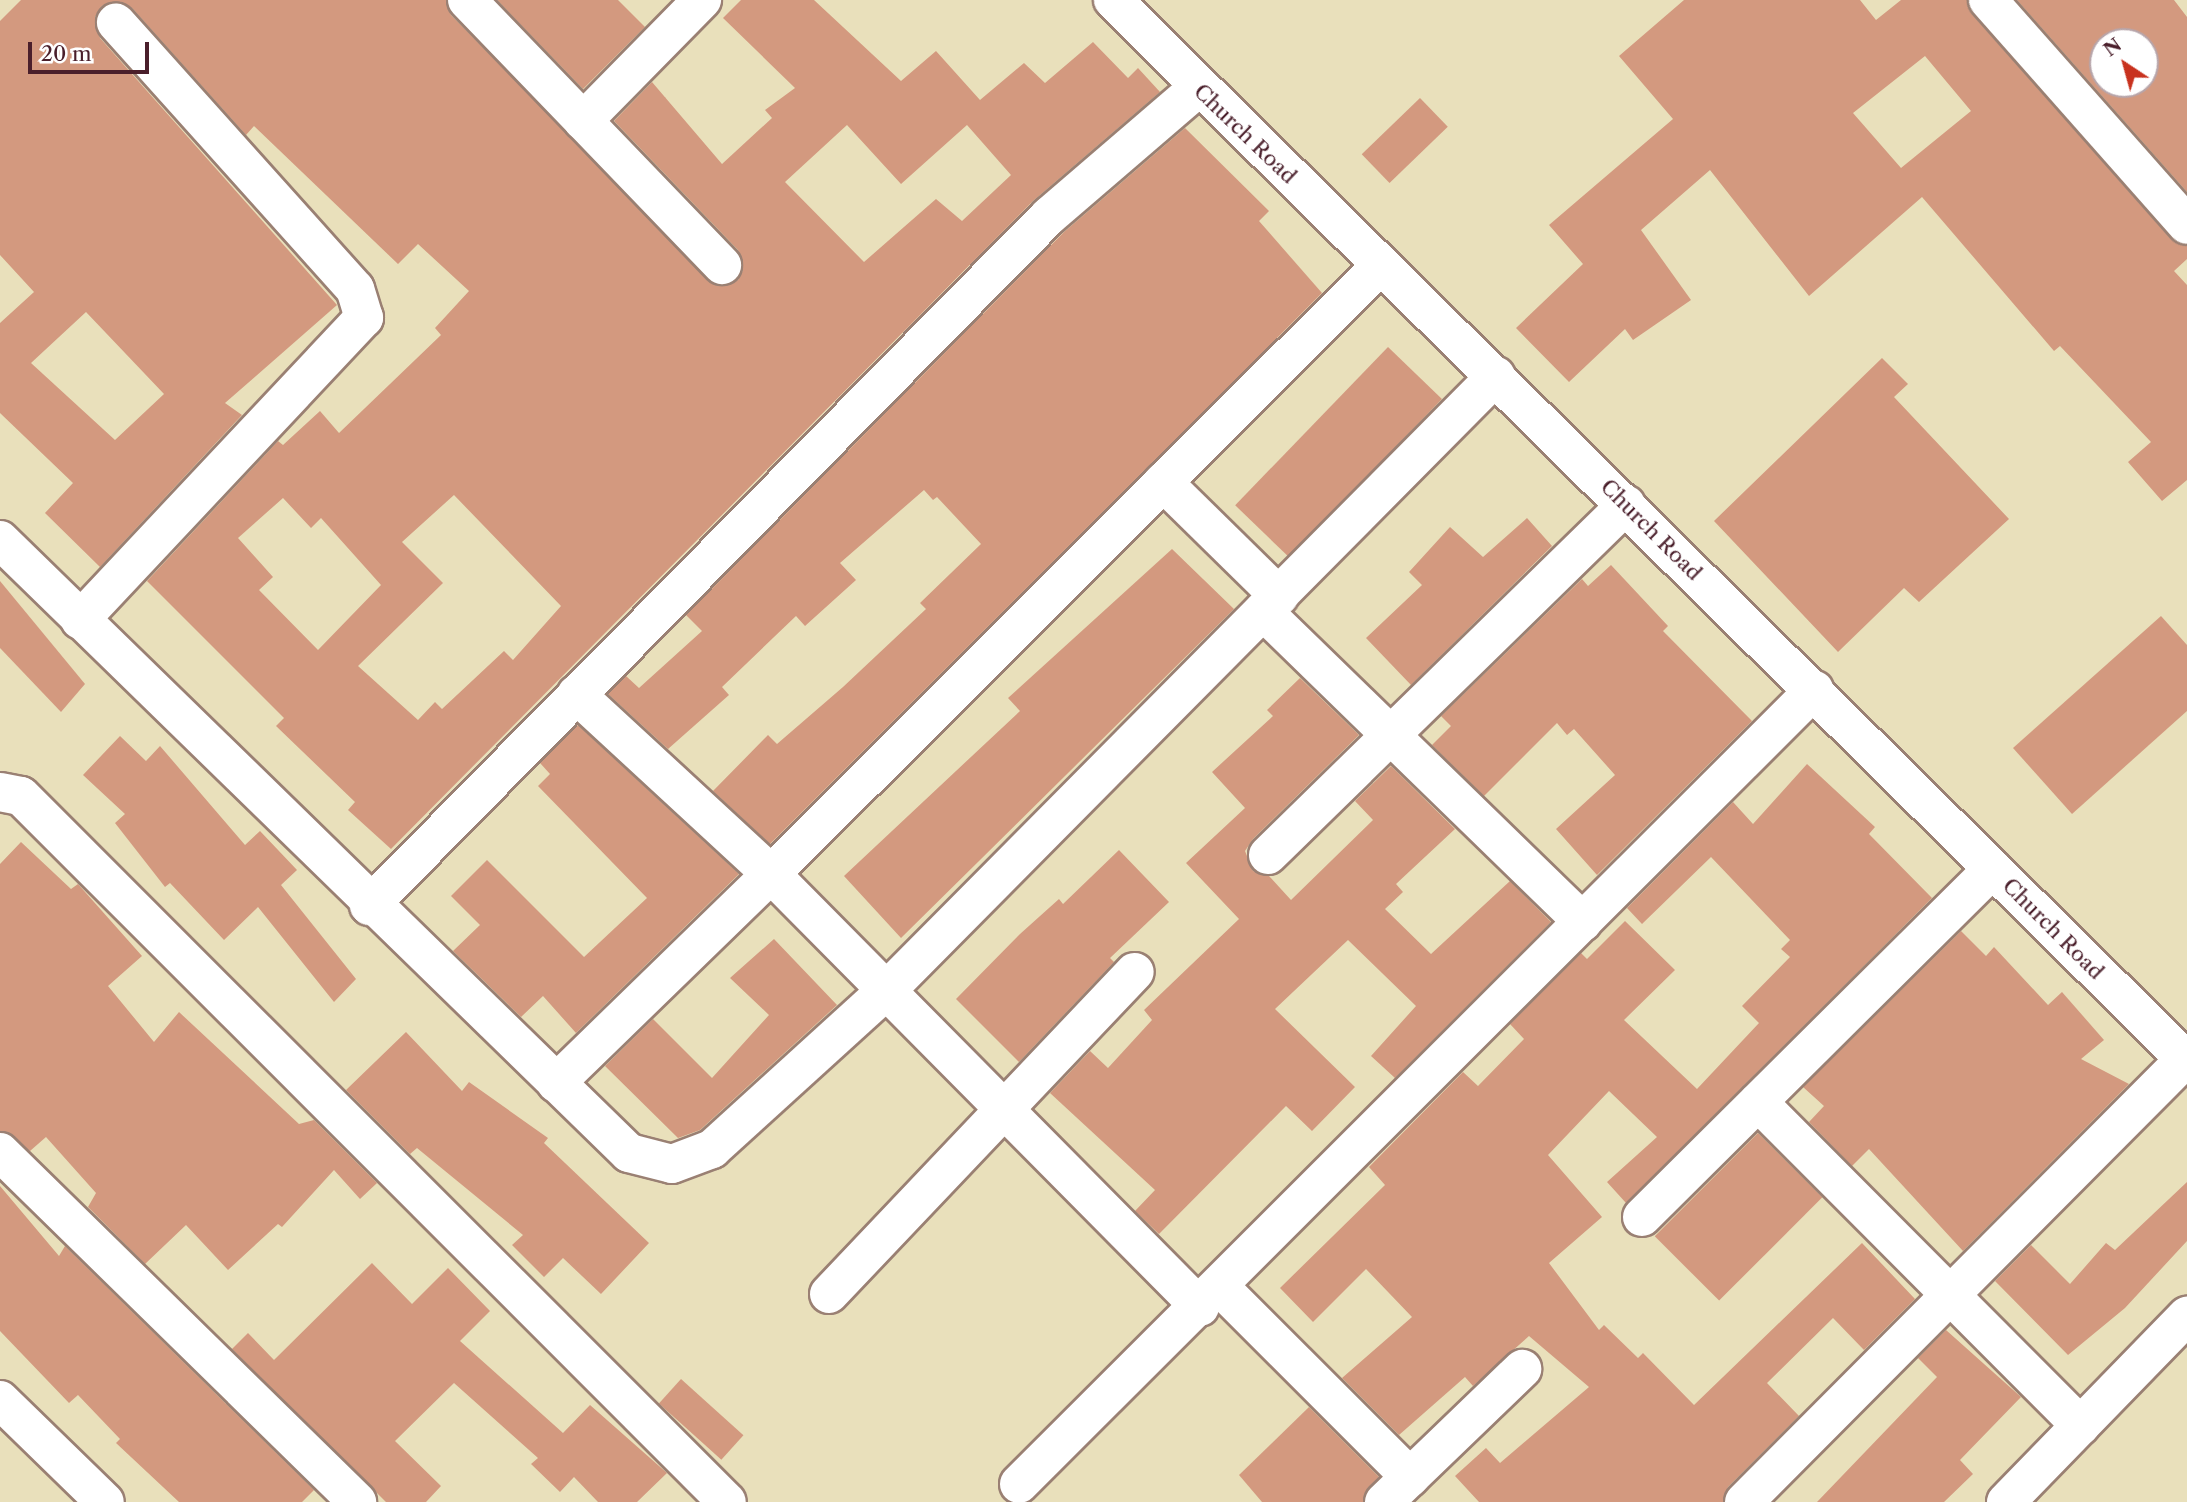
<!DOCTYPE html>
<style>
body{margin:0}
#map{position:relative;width:2187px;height:1502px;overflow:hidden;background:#e9e0bb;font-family:"Libre Caslon Text",serif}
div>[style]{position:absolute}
.building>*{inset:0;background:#d3997f;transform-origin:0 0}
.roads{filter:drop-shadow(2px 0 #9a8073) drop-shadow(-2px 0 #9a8073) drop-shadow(0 2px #9a8073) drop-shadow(0 -2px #9a8073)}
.minor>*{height:38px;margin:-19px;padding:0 19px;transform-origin:19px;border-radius:19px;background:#fff}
.tertiary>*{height:38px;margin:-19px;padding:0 19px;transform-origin:19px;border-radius:19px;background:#fff}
span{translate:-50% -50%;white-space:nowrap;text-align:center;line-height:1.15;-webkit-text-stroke:5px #fff;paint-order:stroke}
.street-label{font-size:21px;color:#4a1f2b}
.north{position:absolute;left:2089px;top:28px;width:70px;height:70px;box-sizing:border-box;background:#fff;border:2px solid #b7a5aa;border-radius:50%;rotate:324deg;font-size:19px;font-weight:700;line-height:28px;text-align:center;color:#4a1f2b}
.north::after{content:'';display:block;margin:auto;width:24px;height:32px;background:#c8321e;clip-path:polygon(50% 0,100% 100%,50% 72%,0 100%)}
.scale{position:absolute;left:28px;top:42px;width:121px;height:32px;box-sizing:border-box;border:4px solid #4a1f2b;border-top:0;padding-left:9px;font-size:21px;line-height:24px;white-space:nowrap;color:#4a1f2b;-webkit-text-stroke:5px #fff;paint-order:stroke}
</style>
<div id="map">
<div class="building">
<div style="clip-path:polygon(evenodd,21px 0,446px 0,451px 15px,717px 286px,738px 280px,743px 270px,738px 250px,614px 121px,652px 82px,722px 164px,772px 118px,765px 110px,795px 88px,723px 18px,741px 0,814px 0,901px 81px,936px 51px,980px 100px,1024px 63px,1045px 83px,1093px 42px,1128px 78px,1138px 68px,1160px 92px,1033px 201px,391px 849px,348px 810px,355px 802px,276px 726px,284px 718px,147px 581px,278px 441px,283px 445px,320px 411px,339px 433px,441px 335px,435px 328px,469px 291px,418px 244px,398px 264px,254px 126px,246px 135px,132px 8px,112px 2px,102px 6px,95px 17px,100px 38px,337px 305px,225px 403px,242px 415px,100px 567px,45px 513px,73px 483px,0 413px,0 323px,34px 292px,0 255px,0 21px,21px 0,847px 125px,901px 184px,967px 125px,1011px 175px,962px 221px,936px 199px,864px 262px,785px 182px,847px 125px,21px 0,86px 312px,164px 394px,115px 440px,31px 363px,86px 312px,21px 0,454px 495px,561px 606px,513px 660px,504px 651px,442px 709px,435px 702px,418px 720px,358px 666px,443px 583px,402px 542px,454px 495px,21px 0,283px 498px,311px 528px,321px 518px,381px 585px,318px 650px,259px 590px,273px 577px,238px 538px,283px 498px)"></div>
<div style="clip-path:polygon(497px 0,618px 0,645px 27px,583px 89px)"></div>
<div style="clip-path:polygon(evenodd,1684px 0,1860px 0,1876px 20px,1901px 0,1967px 0,1972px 14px,2171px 239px,2187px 246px,2187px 259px,2174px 271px,2187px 285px,2187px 480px,2162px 501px,2128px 462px,2151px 442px,2060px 346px,2054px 351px,1922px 197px,1809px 296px,1710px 170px,1641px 230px,1691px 300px,1633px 340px,1625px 329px,1569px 382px,1516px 328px,1583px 264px,1549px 225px,1673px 119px,1619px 56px,1684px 0,1925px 56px,1971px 111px,1901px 168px,1853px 113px,1925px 56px)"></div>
<div style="clip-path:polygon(evenodd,2017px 0,2174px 0,2187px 17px,2187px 192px,2017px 0,2103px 42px,2145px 42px,2145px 84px,2103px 84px,2103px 42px)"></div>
<div style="left:1420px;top:98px;width:40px;height:81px;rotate:46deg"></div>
<div style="clip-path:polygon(1185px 128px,1269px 211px,1259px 221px,1322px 293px,770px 844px,713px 791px,768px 735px,777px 744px,843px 687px,926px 609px,920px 603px,981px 544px,937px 497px,933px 500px,924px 490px,840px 563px,856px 580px,805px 626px,796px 616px,722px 687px,729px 695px,668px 749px,608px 694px,626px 676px,639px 688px,702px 631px,686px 615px,1064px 232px)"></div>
<div style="left:1388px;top:347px;width:75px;height:220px;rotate:44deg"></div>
<div style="clip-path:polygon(1882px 358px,1908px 384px,1894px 397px,2009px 519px,1919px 602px,1904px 588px,1838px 652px,1714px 521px)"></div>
<div style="clip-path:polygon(1527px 518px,1552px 546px,1411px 685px,1366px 638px,1422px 585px,1409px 572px,1450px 527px,1483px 557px)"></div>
<div style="clip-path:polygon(1172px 549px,1234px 609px,901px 938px,844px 876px,1020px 711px,1008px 698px)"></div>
<div style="clip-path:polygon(1611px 565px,1668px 626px,1663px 631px,1752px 721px,1597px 875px,1556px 829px,1615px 775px,1574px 729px,1567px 735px,1557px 723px,1484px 796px,1432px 745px,1451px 726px,1441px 716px,1582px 579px,1588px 586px)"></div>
<div style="clip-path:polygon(0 581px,85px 684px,61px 712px,0 648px)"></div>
<div style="clip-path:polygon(2161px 616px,2187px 645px,2187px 711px,2072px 814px,2013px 748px)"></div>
<div style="clip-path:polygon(1300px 678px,1359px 735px,1253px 839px,1245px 851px,1253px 871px,1269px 876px,1291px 900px,1373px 820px,1355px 801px,1391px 766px,1455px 829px,1396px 884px,1403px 892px,1385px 909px,1431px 954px,1510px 881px,1551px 922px,1395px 1078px,1371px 1056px,1416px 1006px,1348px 940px,1275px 1009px,1355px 1087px,1312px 1131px,1286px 1106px,1159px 1234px,1135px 1211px,1155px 1190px,1050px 1093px,1090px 1051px,1108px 1068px,1152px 1020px,1144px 1010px,1239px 919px,1186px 863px,1245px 808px,1212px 772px,1273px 716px,1267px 710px)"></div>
<div style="clip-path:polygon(578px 725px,739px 874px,576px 1033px,543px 996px,521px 1017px,453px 951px,480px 925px,451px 896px,487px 860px,584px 957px,647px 898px,538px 786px,550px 774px,540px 763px)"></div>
<div style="clip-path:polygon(120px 736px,146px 761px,160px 746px,245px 845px,260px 831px,297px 870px,281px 885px,356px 979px,334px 1002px,258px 907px,224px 940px,170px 883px,165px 887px,115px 823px,125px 814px,83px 775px)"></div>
<div style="clip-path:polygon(1807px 764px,1875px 827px,1869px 834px,1932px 898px,1626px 1203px,1607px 1182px,1657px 1137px,1609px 1091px,1548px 1155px,1602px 1217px,1549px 1263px,1599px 1330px,1604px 1325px,1638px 1358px,1643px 1353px,1694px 1405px,1862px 1243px,1915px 1299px,1864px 1350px,1833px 1318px,1767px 1383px,1799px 1416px,1728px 1487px,1723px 1502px,1479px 1502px,1455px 1476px,1486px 1448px,1500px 1463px,1589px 1387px,1529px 1336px,1473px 1386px,1465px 1377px,1399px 1435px,1342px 1378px,1412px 1317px,1366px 1269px,1313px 1322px,1280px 1288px,1385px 1185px,1369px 1167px,1463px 1072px,1478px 1086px,1524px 1039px,1510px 1024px,1581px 953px,1587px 959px,1625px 921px,1675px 970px,1624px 1020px,1697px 1089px,1759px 1023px,1742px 1006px,1790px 957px,1781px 949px,1790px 940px,1711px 857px,1642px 924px,1627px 908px,1733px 802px,1753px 824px)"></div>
<div style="clip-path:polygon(21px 842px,71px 889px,78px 884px,142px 956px,108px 986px,154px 1042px,179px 1012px,299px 1124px,314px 1120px,377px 1183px,360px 1199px,334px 1170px,282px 1227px,278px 1224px,228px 1270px,186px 1225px,145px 1264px,88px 1207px,96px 1193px,46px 1137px,30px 1151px,0 1131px,0 864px)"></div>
<div style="clip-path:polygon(1119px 850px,1169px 902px,1110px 958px,1114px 962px,1019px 1062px,956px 999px,1020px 934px,1059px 899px,1063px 904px)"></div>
<div style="clip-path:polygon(1961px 931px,1986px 956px,1994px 947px,2048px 1005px,2062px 992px,2104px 1040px,2081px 1059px,2129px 1084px,1963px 1251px,1869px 1149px,1852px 1166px,1809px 1122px,1824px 1106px,1803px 1087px)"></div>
<div style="clip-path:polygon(774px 939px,837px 1005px,700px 1130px,678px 1138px,605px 1066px,653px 1019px,712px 1078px,769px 1015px,730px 978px)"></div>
<div style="clip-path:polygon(406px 1032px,462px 1091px,469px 1082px,548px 1138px,544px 1143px,649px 1243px,601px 1294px,563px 1258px,544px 1277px,512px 1245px,523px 1235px,417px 1148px,410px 1154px,346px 1090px)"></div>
<div style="left:1758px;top:1133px;width:91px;height:146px;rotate:45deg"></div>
<div style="clip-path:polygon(2187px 1182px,2187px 1241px,2125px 1308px,2068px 1355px,1995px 1281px,2031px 1245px,2070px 1284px,2106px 1243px,2115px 1250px)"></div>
<div style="clip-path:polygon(0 1186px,59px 1256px,65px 1246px,314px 1490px,302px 1502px,179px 1502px,116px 1443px,120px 1439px,78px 1395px,69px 1403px,0 1331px)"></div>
<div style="clip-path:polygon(372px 1263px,412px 1304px,448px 1268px,490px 1311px,460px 1341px,563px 1433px,590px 1405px,667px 1473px,637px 1502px,598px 1502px,574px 1477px,560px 1492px,531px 1464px,538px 1458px,454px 1383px,395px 1441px,441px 1486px,426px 1502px,386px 1502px,232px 1349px,248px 1333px,274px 1360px)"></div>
<div style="clip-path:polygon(1946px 1330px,2021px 1397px,1960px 1460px,1973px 1474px,1944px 1502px,1817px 1502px,1937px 1377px,1918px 1358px)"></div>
<div style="left:681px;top:1379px;width:84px;height:33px;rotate:42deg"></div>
<div style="clip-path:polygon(1309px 1407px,1379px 1477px,1363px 1502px,1262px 1502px,1239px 1475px)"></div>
</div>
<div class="roads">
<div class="minor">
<div style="left:467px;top:0;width:368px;rotate:46.1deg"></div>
<div style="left:1988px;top:0;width:300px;rotate:48.5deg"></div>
<div style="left:583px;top:121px;width:170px;rotate:-45.5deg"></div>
<div style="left:1163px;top:482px;width:163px;rotate:44.5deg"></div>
<div style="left:0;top:540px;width:878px;rotate:44.26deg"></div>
<div style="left:629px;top:1153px;width:44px;rotate:14.3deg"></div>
<div style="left:672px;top:1164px;width:43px;rotate:-20.6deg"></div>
<div style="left:712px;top:1149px;width:239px;rotate:-42.3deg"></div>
<div style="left:889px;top:988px;width:862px;rotate:-45.24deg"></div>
<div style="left:1263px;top:611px;width:446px;rotate:44.2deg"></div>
<div style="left:80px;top:620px;width:415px;rotate:-46.8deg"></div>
<div style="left:364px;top:318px;width:30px;rotate:-107deg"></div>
<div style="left:355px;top:289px;width:358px;rotate:-131.9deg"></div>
<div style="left:0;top:792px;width:21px;rotate:11deg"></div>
<div style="left:21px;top:796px;width:998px;rotate:45deg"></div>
<div style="left:1268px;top:855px;width:501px;rotate:-44.35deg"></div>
<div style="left:369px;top:906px;width:969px;rotate:-45.42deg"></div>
<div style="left:1049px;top:216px;width:196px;rotate:-40.7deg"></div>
<div style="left:556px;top:1083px;width:300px;rotate:-44.2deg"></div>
<div style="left:771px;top:874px;width:265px;rotate:-137.3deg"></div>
<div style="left:1758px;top:1102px;width:457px;rotate:45.1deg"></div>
<div style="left:0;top:1152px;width:500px;rotate:44.4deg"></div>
<div style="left:1642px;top:1217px;width:494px;rotate:-44.8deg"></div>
<div style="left:1220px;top:1287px;width:269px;rotate:45deg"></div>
<div style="left:829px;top:1294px;width:444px;rotate:-46.5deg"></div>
<div style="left:1200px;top:1307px;width:610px;rotate:-134.73deg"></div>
<div style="left:771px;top:874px;width:861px;rotate:-44.95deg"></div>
<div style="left:0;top:1400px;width:146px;rotate:44.2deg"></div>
<div style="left:1019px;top:1484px;width:1124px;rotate:-44.96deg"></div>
<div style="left:1384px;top:1502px;width:192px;rotate:-43.9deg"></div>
<div style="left:1744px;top:1502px;width:625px;rotate:-45.13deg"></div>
<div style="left:2006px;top:1502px;width:260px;rotate:-45.8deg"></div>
</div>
<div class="tertiary">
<div style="left:1113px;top:0;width:1510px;rotate:44.65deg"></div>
</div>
</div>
<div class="street-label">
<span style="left:1245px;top:134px;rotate:44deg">Church Road</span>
<span style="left:1651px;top:530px;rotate:45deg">Church Road</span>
<span style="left:2053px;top:929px;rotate:45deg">Church Road</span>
</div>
<div class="north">N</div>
<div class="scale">20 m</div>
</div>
